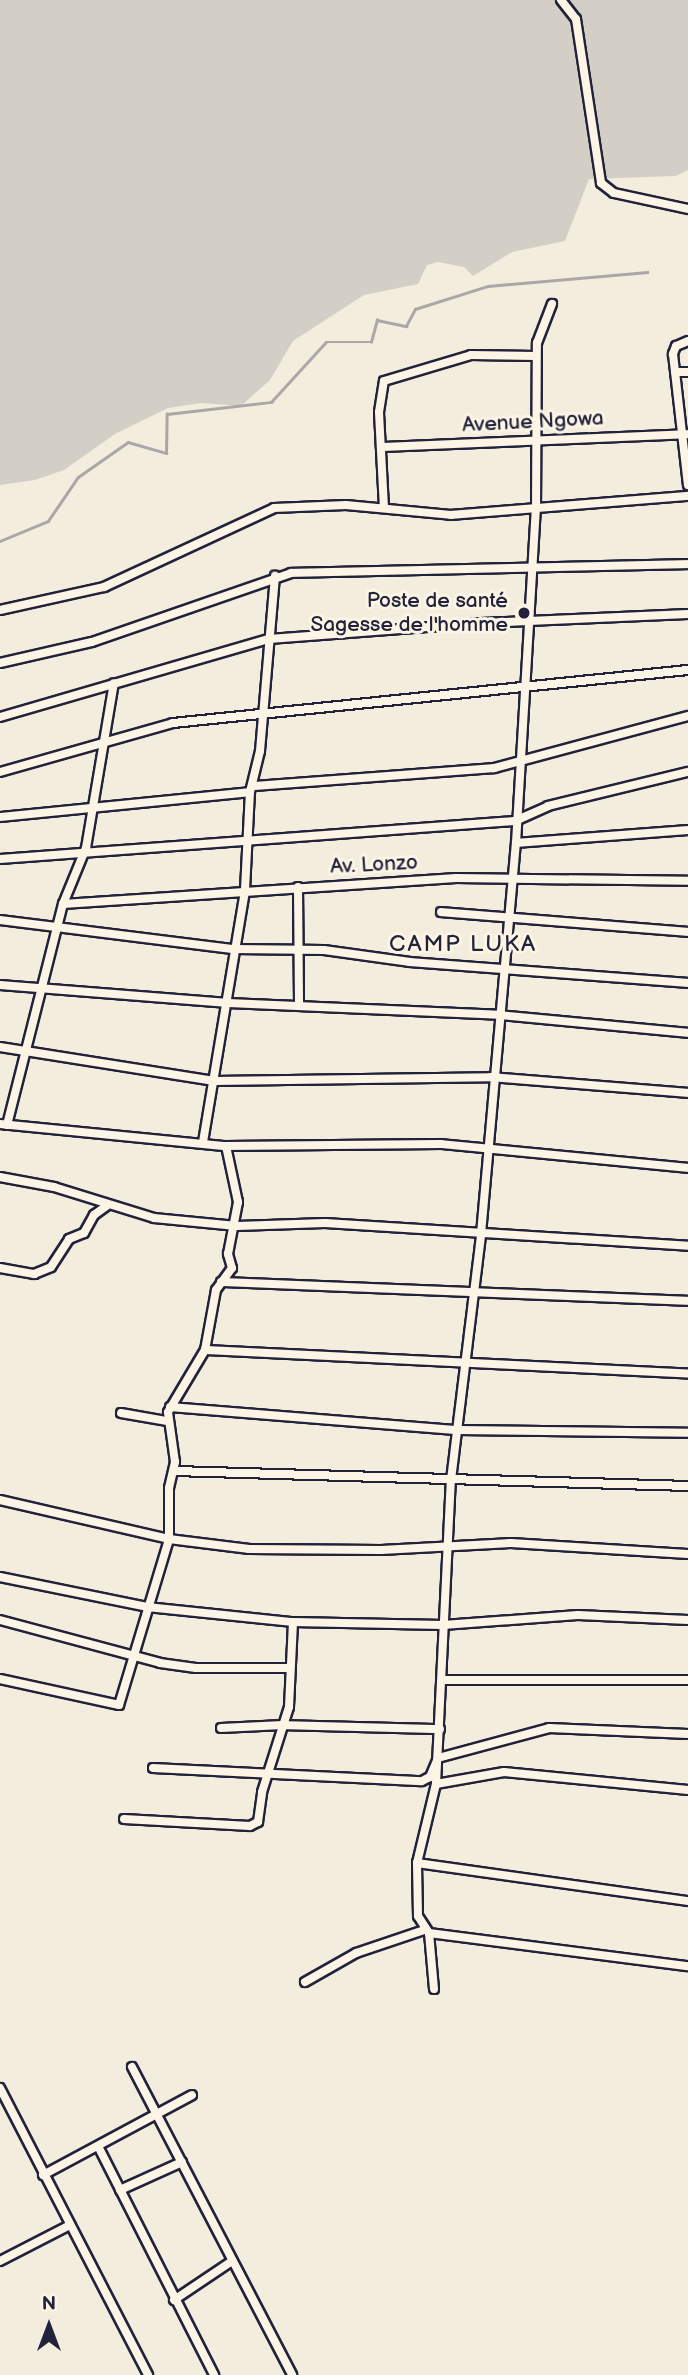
<!DOCTYPE html>
<meta charset="utf-8">
<style>
body{margin:0}
#map{position:relative;width:688px;height:2375px;overflow:hidden;background:#f3edde;font-family:"Balsamiq Sans",sans-serif}
div>[style]{position:absolute}
.green>*{inset:0;background:#d4cfc6}
.stream>*{height:2.5px;margin:-1.25px;padding:0 1.25px;transform-origin:1.25px;border-radius:1.25px;background:#aca7a6}
.roads{filter:drop-shadow(2px 0 #22223b) drop-shadow(-2px 0 #22223b) drop-shadow(0 2px #22223b) drop-shadow(0 -2px #22223b)}
.street>*{height:8px;margin:-4px;padding:0 4px;transform-origin:4px;border-radius:4px;background:#fcf5e5}
.dots>*{width:19px;height:19px;translate:-50% -50%;box-sizing:border-box;border:4px solid #fcf5e5;border-radius:50%}
span{translate:-50% -50%;white-space:nowrap;text-align:center;line-height:1.15;-webkit-text-stroke:6px #fcf5e5;paint-order:stroke}
.street-label{font-size:21px;color:#22223b}
.poi-label{font-size:21px;color:#22223b}
.right{translate:-100% -50%;text-align:right}
.neighbourhood-label{font-size:23px;color:#22223b;letter-spacing:2px}
.north{position:absolute;left:14px;top:2291px;width:70px;height:70px;-webkit-text-stroke:5px #fcf5e5;paint-order:stroke;rotate:0deg;font-size:19px;font-weight:700;line-height:28px;text-align:center;color:#22223b}
.north::after{content:'';display:block;margin:auto;width:24px;height:32px;background:#22223b;clip-path:polygon(50% 0,100% 100%,50% 72%,0 100%)}
</style>
<div id="map">
<div class="green">
<div style="clip-path:polygon(0 0,688px 0,688px 170px,676px 176px,589px 179px,565px 241px,512px 252px,473px 276px,464px 267px,438px 262px,427px 265px,418px 284px,364px 295px,293px 341px,270px 380px,241px 406px,201px 403px,168px 408px,115px 434px,64px 470px,35px 480px,0 485px)"></div>
</div>
<div class="stream">
<div style="left:0;top:541px;width:52px;rotate:-22.6deg"></div>
<div style="left:48px;top:521px;width:53px;rotate:-55.7deg"></div>
<div style="left:78px;top:477px;width:61px;rotate:-35deg"></div>
<div style="left:128px;top:442px;width:40px;rotate:16deg"></div>
<div style="left:166px;top:453px;width:39px;rotate:-89deg"></div>
<div style="left:167px;top:414px;width:105px;rotate:-6.6deg"></div>
<div style="left:271px;top:402px;width:81px;rotate:-47.5deg"></div>
<div style="left:326px;top:342px;width:45px"></div>
<div style="left:371px;top:342px;width:23px;rotate:-75deg"></div>
<div style="left:377px;top:320px;width:30px;rotate:12deg"></div>
<div style="left:406px;top:326px;width:19px;rotate:-62deg"></div>
<div style="left:415px;top:309px;width:77px;rotate:-17.5deg"></div>
<div style="left:488px;top:286px;width:160px;rotate:-5deg"></div>
</div>
<div class="roads">
<div class="street">
<div style="left:561px;top:0;width:24px;rotate:52deg"></div>
<div style="left:576px;top:19px;width:166px;rotate:81.3deg"></div>
<div style="left:601px;top:183px;width:16px;rotate:38deg"></div>
<div style="left:614px;top:193px;width:76px;rotate:12.2deg"></div>
<div style="left:688px;top:341px;width:13px;rotate:157deg"></div>
<div style="left:676px;top:346px;width:9px;rotate:111deg"></div>
<div style="left:673px;top:354px;width:132px;rotate:83.5deg"></div>
<div style="left:675px;top:372px;width:13px"></div>
<div style="left:381px;top:447px;width:307px;rotate:-2.4deg"></div>
<div style="left:384px;top:508px;width:96px;rotate:-93deg"></div>
<div style="left:379px;top:412px;width:31px;rotate:-81deg"></div>
<div style="left:384px;top:381px;width:91px;rotate:-16.6deg"></div>
<div style="left:471px;top:355px;width:65px;rotate:0.9deg"></div>
<div style="left:0;top:610px;width:107px;rotate:-12.5deg"></div>
<div style="left:104px;top:587px;width:187px;rotate:-24.9deg"></div>
<div style="left:274px;top:508px;width:72px;rotate:-2.4deg"></div>
<div style="left:346px;top:505px;width:105px;rotate:5.4deg"></div>
<div style="left:451px;top:515px;width:238px;rotate:-4.6deg"></div>
<div style="left:0;top:663px;width:94px;rotate:-12.9deg"></div>
<div style="left:92px;top:642px;width:211px;rotate:-19.1deg"></div>
<div style="left:291px;top:573px;width:397px;rotate:-1.3deg"></div>
<div style="left:0;top:717px;width:280px;rotate:-16.2deg"></div>
<div style="left:269px;top:639px;width:215px;rotate:-4.3deg"></div>
<div style="left:483px;top:623px;width:205px;rotate:-2.5deg"></div>
<div style="left:0;top:772px;width:180px;rotate:-15.8deg"></div>
<div style="left:173px;top:723px;width:518px;rotate:-5.88deg"></div>
<div style="left:255px;top:786px;width:240px;rotate:-4.3deg"></div>
<div style="left:494px;top:768px;width:201px;rotate:-15deg"></div>
<div style="left:0;top:817px;width:251px;rotate:-5.7deg"></div>
<div style="left:516px;top:843px;width:334px;rotate:-86.6deg"></div>
<div style="left:536px;top:510px;width:167px;rotate:-89.7deg"></div>
<div style="left:537px;top:343px;width:42px;rotate:-69deg"></div>
<div style="left:0;top:859px;width:516px;rotate:-4.22deg"></div>
<div style="left:515px;top:821px;width:36px;rotate:-24deg"></div>
<div style="left:548px;top:806px;width:144px;rotate:-13.7deg"></div>
<div style="left:298px;top:887px;width:118px;rotate:89.5deg"></div>
<div style="left:63px;top:904px;width:394px;rotate:-3.8deg"></div>
<div style="left:456px;top:878px;width:232px;rotate:0.7deg"></div>
<div style="left:441px;top:912px;width:248px;rotate:4.6deg"></div>
<div style="left:0;top:920px;width:236px;rotate:7.1deg"></div>
<div style="left:234px;top:949px;width:90px;rotate:0.6deg"></div>
<div style="left:324px;top:950px;width:87px;rotate:7.9deg"></div>
<div style="left:410px;top:962px;width:279px;rotate:4.3deg"></div>
<div style="left:0;top:985px;width:229px;rotate:4.5deg"></div>
<div style="left:228px;top:1003px;width:271px;rotate:2.5deg"></div>
<div style="left:499px;top:1015px;width:190px;rotate:5.4deg"></div>
<div style="left:0;top:1047px;width:217px;rotate:9deg"></div>
<div style="left:214px;top:1081px;width:277px;rotate:-0.8deg"></div>
<div style="left:491px;top:1077px;width:198px;rotate:4.6deg"></div>
<div style="left:0;top:1124px;width:227px;rotate:5.6deg"></div>
<div style="left:226px;top:1146px;width:215px;rotate:-0.5deg"></div>
<div style="left:441px;top:1144px;width:248px;rotate:5.5deg"></div>
<div style="left:7px;top:1125px;width:228px;rotate:-75.8deg"></div>
<div style="left:63px;top:904px;width:61px;rotate:-67.7deg"></div>
<div style="left:86px;top:848px;width:167px;rotate:-80.4deg"></div>
<div style="left:203px;top:1142px;width:255px;rotate:-80.5deg"></div>
<div style="left:245px;top:890px;width:98px;rotate:-87.1deg"></div>
<div style="left:250px;top:792px;width:42px;rotate:-76.3deg"></div>
<div style="left:260px;top:751px;width:176px;rotate:-85.1deg"></div>
<div style="left:0;top:1177px;width:55px;rotate:10.5deg"></div>
<div style="left:54px;top:1187px;width:105px;rotate:17.2deg"></div>
<div style="left:154px;top:1218px;width:83px;rotate:5.5deg"></div>
<div style="left:237px;top:1226px;width:88px;rotate:-2deg"></div>
<div style="left:325px;top:1223px;width:364px;rotate:3.6deg"></div>
<div style="left:0;top:1268px;width:35px;rotate:10deg"></div>
<div style="left:34px;top:1274px;width:18px;rotate:-22deg"></div>
<div style="left:51px;top:1267px;width:33px;rotate:-57deg"></div>
<div style="left:69px;top:1239px;width:16px;rotate:-22deg"></div>
<div style="left:84px;top:1233px;width:21px;rotate:-61deg"></div>
<div style="left:94px;top:1215px;width:17px;rotate:-36deg"></div>
<div style="left:221px;top:1282px;width:467px;rotate:2.3deg"></div>
<div style="left:205px;top:1350px;width:484px;rotate:2.8deg"></div>
<div style="left:170px;top:1407px;width:289px;rotate:4.6deg"></div>
<div style="left:458px;top:1430px;width:230px;rotate:0.7deg"></div>
<div style="left:121px;top:1413px;width:47px;rotate:9.9deg"></div>
<div style="left:174px;top:1471px;width:514px;rotate:1.67deg"></div>
<div style="left:0;top:1500px;width:173px;rotate:13deg"></div>
<div style="left:169px;top:1539px;width:81px;rotate:7.1deg"></div>
<div style="left:249px;top:1549px;width:132px;rotate:0.4deg"></div>
<div style="left:381px;top:1550px;width:130px;rotate:-3.1deg"></div>
<div style="left:511px;top:1543px;width:177px;rotate:3.6deg"></div>
<div style="left:0;top:1577px;width:150px;rotate:11.5deg"></div>
<div style="left:147px;top:1607px;width:147px;rotate:5.9deg"></div>
<div style="left:293px;top:1622px;width:150px;rotate:1.1deg"></div>
<div style="left:443px;top:1625px;width:135px;rotate:-4.2deg"></div>
<div style="left:578px;top:1615px;width:110px;rotate:2.6deg"></div>
<div style="left:0;top:1620px;width:166px;rotate:15deg"></div>
<div style="left:160px;top:1663px;width:36px;rotate:8deg"></div>
<div style="left:196px;top:1668px;width:93px"></div>
<div style="left:0;top:1679px;width:122px;rotate:12.3deg"></div>
<div style="left:119px;top:1705px;width:173px;rotate:-73.2deg"></div>
<div style="left:169px;top:1539px;width:51px;rotate:-90deg"></div>
<div style="left:169px;top:1488px;width:27px;rotate:-77deg"></div>
<div style="left:175px;top:1462px;width:50px;rotate:-98deg"></div>
<div style="left:168px;top:1412px;width:72px;rotate:-59.2deg"></div>
<div style="left:205px;top:1350px;width:61px;rotate:-79.6deg"></div>
<div style="left:216px;top:1290px;width:27px;rotate:-54deg"></div>
<div style="left:232px;top:1268px;width:15px;rotate:-106deg"></div>
<div style="left:228px;top:1254px;width:53px;rotate:-79.1deg"></div>
<div style="left:238px;top:1202px;width:57px;rotate:-102.1deg"></div>
<div style="left:443px;top:1680px;width:245px"></div>
<div style="left:221px;top:1728px;width:62px;rotate:-2.8deg"></div>
<div style="left:283px;top:1725px;width:157px;rotate:1.5deg"></div>
<div style="left:153px;top:1768px;width:269px;rotate:2.8deg"></div>
<div style="left:422px;top:1781px;width:9px;rotate:-27deg"></div>
<div style="left:430px;top:1777px;width:21px;rotate:-67deg"></div>
<div style="left:438px;top:1758px;width:115px;rotate:-15.1deg"></div>
<div style="left:549px;top:1728px;width:139px;rotate:2.5deg"></div>
<div style="left:436px;top:1784px;width:69px;rotate:-10deg"></div>
<div style="left:504px;top:1772px;width:185px;rotate:5.6deg"></div>
<div style="left:124px;top:1819px;width:126px;rotate:3.2deg"></div>
<div style="left:250px;top:1826px;width:9px;rotate:-27deg"></div>
<div style="left:258px;top:1822px;width:30px;rotate:-82deg"></div>
<div style="left:262px;top:1792px;width:89px;rotate:-72.4deg"></div>
<div style="left:289px;top:1707px;width:85px;rotate:-87.3deg"></div>
<div style="left:417px;top:1863px;width:274px;rotate:8deg"></div>
<div style="left:429px;top:1933px;width:261px;rotate:7.3deg"></div>
<div style="left:305px;top:1982px;width:59px;rotate:-29.6deg"></div>
<div style="left:356px;top:1953px;width:72px;rotate:-18.7deg"></div>
<div style="left:434px;top:1989px;width:56px;rotate:-95.1deg"></div>
<div style="left:429px;top:1933px;width:20px;rotate:-123deg"></div>
<div style="left:418px;top:1916px;width:53px;rotate:-91.1deg"></div>
<div style="left:417px;top:1863px;width:81px;rotate:-76.5deg"></div>
<div style="left:436px;top:1784px;width:304px;rotate:-87.2deg"></div>
<div style="left:451px;top:1480px;width:248px;rotate:-83deg"></div>
<div style="left:481px;top:1234px;width:393px;rotate:-84.9deg"></div>
<div style="left:516px;top:843px;width:172px;rotate:-4.3deg"></div>
<div style="left:132px;top:2067px;width:347px;rotate:62.5deg"></div>
<div style="left:0;top:2088px;width:323px;rotate:62.7deg"></div>
<div style="left:98px;top:2146px;width:257px;rotate:63.1deg"></div>
<div style="left:43px;top:2175px;width:169px;rotate:-28.2deg"></div>
<div style="left:120px;top:2190px;width:68px;rotate:-24.3deg"></div>
<div style="left:0;top:2261px;width:76px;rotate:-27.2deg"></div>
<div style="left:174px;top:2300px;width:70px;rotate:-33.9deg"></div>
</div>
</div>
<div class="dots">
<div style="left:524px;top:613px;background:#22223b"></div>
</div>
<div class="street-label">
<span style="left:533px;top:422px;rotate:-3deg">Avenue Ngowa</span>
<span style="left:374px;top:865px;rotate:-3deg">Av. Lonzo</span>
</div>
<div class="poi-label">
<span class="right" style="left:508px;top:613px">Poste de santé<br>Sagesse de l'homme</span>
</div>
<div class="neighbourhood-label">
<span style="left:463px;top:944px">CAMP LUKA</span>
</div>
<div class="north">N</div>
</div>
